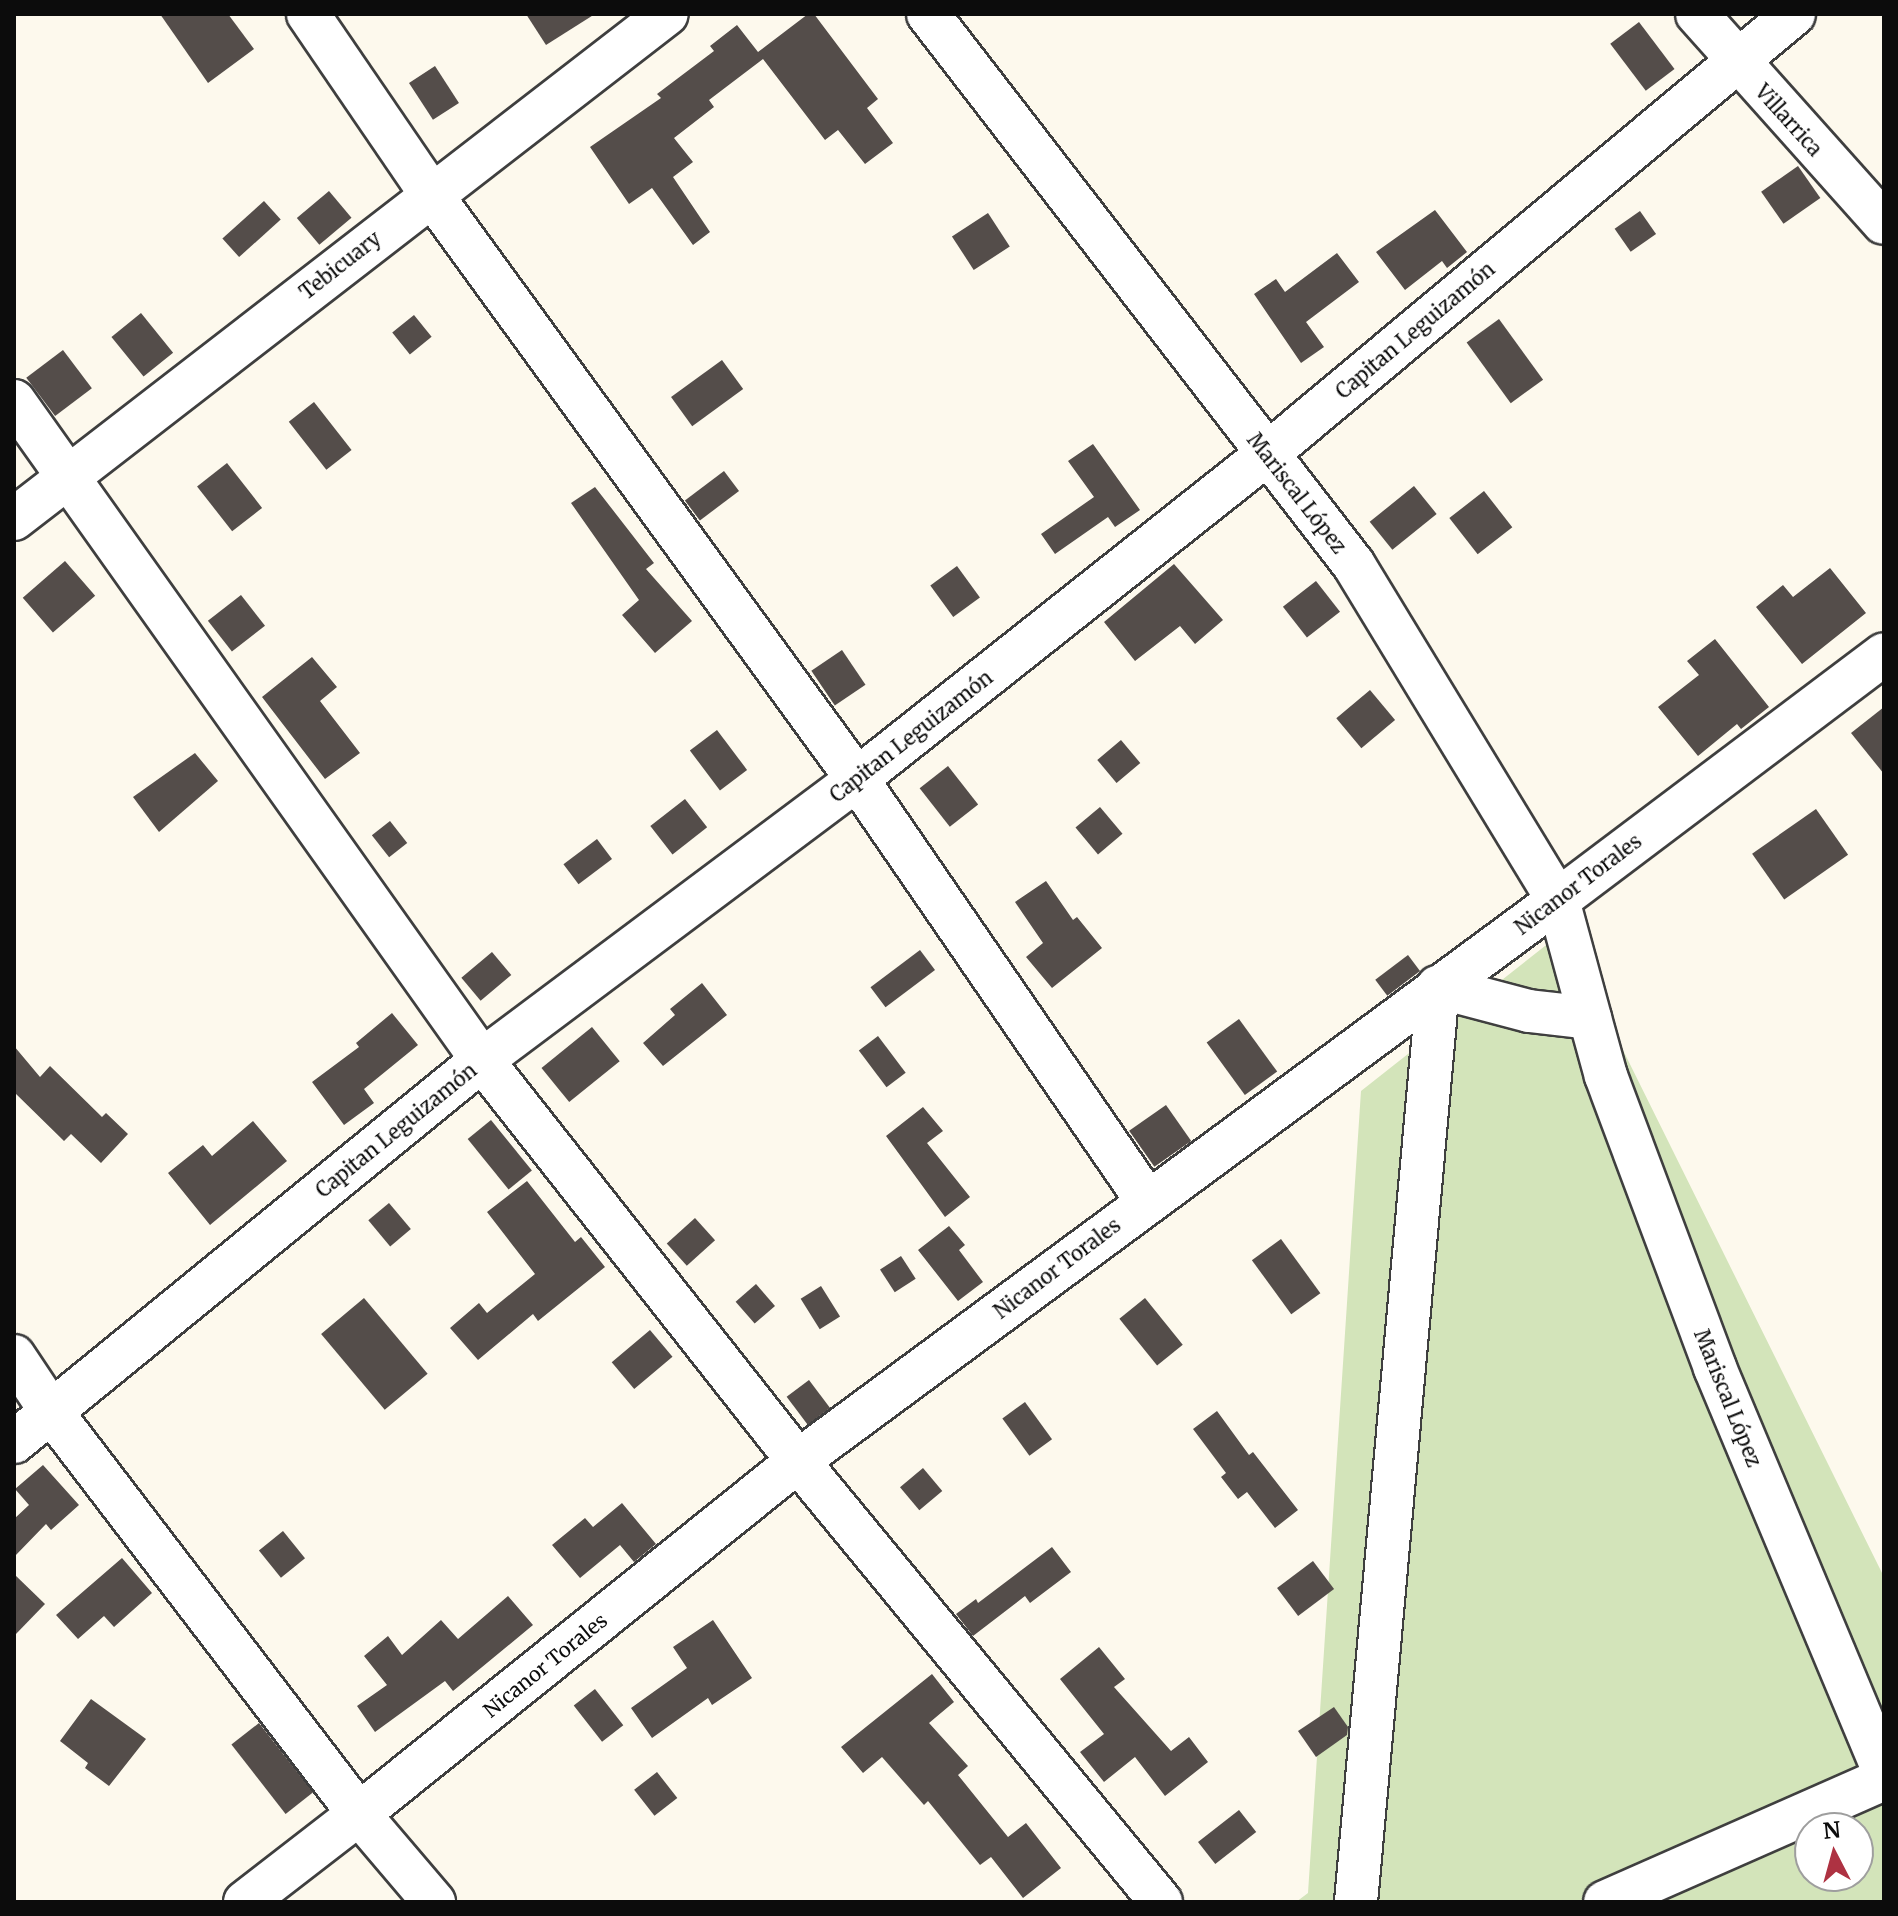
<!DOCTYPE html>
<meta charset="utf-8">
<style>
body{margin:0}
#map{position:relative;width:1898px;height:1916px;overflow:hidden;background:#fdf9ed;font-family:Merriweather,serif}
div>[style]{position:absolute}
.green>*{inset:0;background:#d3e4ba}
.building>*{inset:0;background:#544d4a;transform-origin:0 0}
.roads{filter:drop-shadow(2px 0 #3f3f3f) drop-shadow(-2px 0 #3f3f3f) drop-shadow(0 2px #3f3f3f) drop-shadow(0 -2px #3f3f3f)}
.minor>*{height:42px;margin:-21px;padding:0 21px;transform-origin:21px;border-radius:21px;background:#fff}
span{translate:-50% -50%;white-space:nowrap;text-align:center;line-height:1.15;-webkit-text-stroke:8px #fff;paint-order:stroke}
.street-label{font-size:20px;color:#0c0c0c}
.frame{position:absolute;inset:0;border:16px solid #0c0c0c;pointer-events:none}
.north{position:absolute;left:1794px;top:1812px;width:80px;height:80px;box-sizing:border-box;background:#fff;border:2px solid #9e9e9e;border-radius:50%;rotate:354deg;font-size:22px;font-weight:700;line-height:32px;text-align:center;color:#0c0c0c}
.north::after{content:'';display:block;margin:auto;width:28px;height:36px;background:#ae3242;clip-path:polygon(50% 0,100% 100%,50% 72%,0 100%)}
</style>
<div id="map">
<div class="green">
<div style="clip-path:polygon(evenodd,1564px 931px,1884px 1577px,1884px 1902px,1296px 1902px,1308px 1893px,1361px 1091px,1564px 931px,1810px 1828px,1858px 1828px,1858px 1876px,1810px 1876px,1810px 1828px)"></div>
</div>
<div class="building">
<div style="clip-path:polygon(160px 14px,228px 14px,254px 49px,208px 83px)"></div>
<div style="clip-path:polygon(526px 14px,595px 14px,546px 45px)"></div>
<div style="clip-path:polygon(808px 14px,814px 14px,878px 99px,867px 108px,893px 143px,865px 164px,838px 130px,825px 140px,763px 59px,709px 100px,714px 107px,674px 138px,693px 162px,673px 177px,710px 232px,693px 245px,652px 188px,629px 204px,590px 147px,661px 98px,657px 94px,714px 51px,710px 46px,737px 25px,758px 52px)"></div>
<div style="left:1639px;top:22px;width:59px;height:36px;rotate:53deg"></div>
<div style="left:435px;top:66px;width:44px;height:31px;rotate:57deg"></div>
<div style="left:1798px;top:166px;width:39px;height:45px;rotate:55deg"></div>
<div style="left:329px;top:191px;width:35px;height:42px;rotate:50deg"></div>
<div style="left:264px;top:201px;width:25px;height:56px;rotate:48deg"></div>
<div style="clip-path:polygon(1435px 210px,1467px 252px,1447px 268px,1442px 261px,1405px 290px,1376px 252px)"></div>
<div style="left:1640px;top:211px;width:28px;height:31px;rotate:55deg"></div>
<div style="left:988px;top:213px;width:40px;height:43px;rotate:57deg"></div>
<div style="clip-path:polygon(1337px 253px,1359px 282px,1306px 322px,1324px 347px,1301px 363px,1254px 294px,1276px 279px,1285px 292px)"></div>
<div style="left:141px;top:313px;width:51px;height:38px;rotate:51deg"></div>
<div style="left:414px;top:315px;width:28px;height:28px;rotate:51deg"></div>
<div style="left:1499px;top:319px;width:75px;height:40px;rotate:54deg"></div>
<div style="left:63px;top:350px;width:48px;height:46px;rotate:53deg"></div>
<div style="left:722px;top:360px;width:36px;height:63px;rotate:54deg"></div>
<div style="left:314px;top:402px;width:61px;height:32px;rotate:52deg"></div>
<div style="clip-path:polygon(1093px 444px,1140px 510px,1115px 527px,1108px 517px,1055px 554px,1041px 534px,1094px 497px,1068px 461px)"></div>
<div style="left:227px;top:463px;width:57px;height:38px;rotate:52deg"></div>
<div style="left:724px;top:471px;width:25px;height:49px;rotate:53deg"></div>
<div style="left:1414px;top:486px;width:36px;height:57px;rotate:51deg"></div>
<div style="clip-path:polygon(595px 487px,654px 563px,646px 569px,692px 621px,655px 653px,622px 615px,639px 600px,571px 503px)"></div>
<div style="left:1484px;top:491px;width:46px;height:44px;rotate:52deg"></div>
<div style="left:65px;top:561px;width:46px;height:56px;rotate:49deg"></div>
<div style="clip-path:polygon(1174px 564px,1223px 620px,1195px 644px,1180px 626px,1135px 661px,1104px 622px)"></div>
<div style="left:957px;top:566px;width:39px;height:33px;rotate:54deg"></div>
<div style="clip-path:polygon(1830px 568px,1866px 613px,1802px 664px,1756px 607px,1783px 585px,1793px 597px)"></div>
<div style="left:1316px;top:581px;width:39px;height:42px;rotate:52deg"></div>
<div style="left:241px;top:595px;width:39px;height:42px;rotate:52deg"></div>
<div style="clip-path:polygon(1715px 639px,1769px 707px,1741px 729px,1737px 724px,1698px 756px,1658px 707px,1699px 675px,1687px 661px)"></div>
<div style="left:842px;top:650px;width:42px;height:37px;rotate:56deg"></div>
<div style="clip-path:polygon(312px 657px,337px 687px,320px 701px,360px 753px,325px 779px,262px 697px)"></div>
<div style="left:1370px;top:690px;width:39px;height:44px;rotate:50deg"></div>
<div style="clip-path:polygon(1884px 707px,1884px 774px,1851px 733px)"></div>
<div style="left:717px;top:730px;width:50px;height:34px;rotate:53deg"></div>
<div style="left:1121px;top:740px;width:30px;height:31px;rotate:50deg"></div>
<div style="clip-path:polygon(195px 753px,218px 781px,159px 832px,133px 797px)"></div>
<div style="left:948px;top:766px;width:49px;height:36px;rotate:52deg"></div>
<div style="left:685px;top:799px;width:36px;height:44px;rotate:52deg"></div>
<div style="left:1100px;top:807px;width:35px;height:32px;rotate:50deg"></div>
<div style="left:1816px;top:809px;width:56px;height:78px;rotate:55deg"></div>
<div style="left:390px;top:821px;width:28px;height:23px;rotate:52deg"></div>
<div style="left:597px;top:839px;width:25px;height:42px;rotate:53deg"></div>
<div style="clip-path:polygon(1046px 881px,1073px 920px,1077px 917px,1102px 948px,1052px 988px,1026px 957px,1043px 943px,1015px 902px)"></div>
<div style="left:920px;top:950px;width:25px;height:62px;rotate:53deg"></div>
<div style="left:492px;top:952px;width:30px;height:40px;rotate:50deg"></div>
<div style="left:1408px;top:955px;width:20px;height:41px;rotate:53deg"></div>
<div style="clip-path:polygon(702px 983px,727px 1015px,663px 1066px,643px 1043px,675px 1015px,670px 1009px)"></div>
<div style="clip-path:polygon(392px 1013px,418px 1045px,364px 1089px,374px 1103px,344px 1125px,312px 1082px,359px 1047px,356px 1043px)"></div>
<div style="left:1239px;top:1019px;width:65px;height:40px;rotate:54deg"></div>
<div style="left:592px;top:1027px;width:44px;height:65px;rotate:51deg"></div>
<div style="left:878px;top:1036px;width:46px;height:24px;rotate:53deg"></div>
<div style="clip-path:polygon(14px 1046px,40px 1077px,50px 1066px,102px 1117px,106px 1113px,128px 1134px,101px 1163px,71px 1134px,64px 1141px,14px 1092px)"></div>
<div style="left:1166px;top:1105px;width:44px;height:45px;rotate:55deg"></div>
<div style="clip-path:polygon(923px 1107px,943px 1131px,927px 1143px,970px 1197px,945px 1217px,886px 1136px)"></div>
<div style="left:491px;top:1120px;width:65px;height:30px;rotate:51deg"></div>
<div style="clip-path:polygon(253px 1121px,287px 1161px,210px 1225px,168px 1173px,203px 1145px,212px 1156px)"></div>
<div style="clip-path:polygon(527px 1181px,575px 1242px,581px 1237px,605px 1267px,538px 1321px,533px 1314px,478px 1360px,450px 1328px,479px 1303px,487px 1313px,535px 1274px,487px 1212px)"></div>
<div style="left:389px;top:1203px;width:34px;height:27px;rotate:50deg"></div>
<div style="left:695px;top:1218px;width:30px;height:38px;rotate:48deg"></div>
<div style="clip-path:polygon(949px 1226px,965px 1245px,959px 1250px,983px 1282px,958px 1301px,918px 1250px)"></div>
<div style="left:1281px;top:1239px;width:67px;height:36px;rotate:54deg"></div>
<div style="left:901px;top:1256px;width:27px;height:25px;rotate:57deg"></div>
<div style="left:756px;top:1284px;width:29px;height:27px;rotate:49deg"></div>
<div style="left:821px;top:1286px;width:36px;height:24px;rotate:58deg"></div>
<div style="left:364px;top:1298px;width:99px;height:56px;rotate:50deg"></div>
<div style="left:1145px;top:1298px;width:60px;height:33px;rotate:51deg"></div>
<div style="left:650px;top:1330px;width:35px;height:50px;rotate:50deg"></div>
<div style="left:809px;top:1380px;width:35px;height:28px;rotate:53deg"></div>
<div style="left:1025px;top:1402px;width:46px;height:28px;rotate:54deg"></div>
<div style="clip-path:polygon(1217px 1411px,1249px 1455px,1253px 1452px,1298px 1510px,1275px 1528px,1247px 1492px,1238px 1499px,1221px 1477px,1226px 1473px,1193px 1429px)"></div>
<div style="clip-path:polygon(43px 1465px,79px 1505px,51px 1530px,46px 1524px,14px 1557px,14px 1519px,29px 1505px,15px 1489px)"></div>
<div style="left:923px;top:1468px;width:30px;height:30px;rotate:50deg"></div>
<div style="clip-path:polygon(622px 1503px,656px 1544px,634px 1562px,620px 1545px,580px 1578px,552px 1545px,585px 1518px,593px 1527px)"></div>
<div style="left:283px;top:1531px;width:35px;height:31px;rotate:51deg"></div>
<div style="clip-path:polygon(1052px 1547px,1071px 1572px,1030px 1603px,1025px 1596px,973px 1636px,956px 1614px,976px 1599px,978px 1603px)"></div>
<div style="clip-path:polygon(122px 1558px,152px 1593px,114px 1627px,104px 1616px,78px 1639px,56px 1615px)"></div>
<div style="left:1313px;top:1561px;width:35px;height:45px;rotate:53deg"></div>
<div style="clip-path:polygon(14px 1574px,45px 1604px,14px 1636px)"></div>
<div style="clip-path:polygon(508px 1596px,533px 1625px,453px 1691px,445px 1681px,375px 1732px,357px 1706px,387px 1685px,364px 1656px,388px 1636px,402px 1655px,441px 1620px,458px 1639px)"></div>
<div style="clip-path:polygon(713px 1620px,752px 1678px,712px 1705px,708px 1698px,652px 1738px,631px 1708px,687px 1668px,673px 1647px)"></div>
<div style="clip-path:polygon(1099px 1647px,1125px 1679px,1114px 1687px,1171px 1751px,1189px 1737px,1208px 1762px,1165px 1796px,1135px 1757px,1104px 1782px,1080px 1752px,1104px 1734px,1060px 1679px)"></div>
<div style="clip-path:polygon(932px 1674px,954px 1702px,929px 1723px,968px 1766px,958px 1775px,1008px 1837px,1026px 1823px,1061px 1868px,1023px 1898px,991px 1857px,980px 1865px,928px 1801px,924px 1805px,882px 1757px,863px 1773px,841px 1747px)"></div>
<div style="left:595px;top:1689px;width:46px;height:27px;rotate:52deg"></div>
<div style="clip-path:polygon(91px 1699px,146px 1739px,109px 1786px,85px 1768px,88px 1763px,60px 1741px)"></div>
<div style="clip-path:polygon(1334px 1707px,1348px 1727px,1347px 1735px,1316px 1757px,1298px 1731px)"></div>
<div style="left:259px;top:1723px;width:88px;height:35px;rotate:52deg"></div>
<div style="left:657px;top:1772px;width:33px;height:29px;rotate:52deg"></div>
<div style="left:1239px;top:1810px;width:28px;height:52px;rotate:52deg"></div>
</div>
<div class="roads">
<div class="minor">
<div style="left:308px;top:14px;width:218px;rotate:55.7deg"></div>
<div style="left:431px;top:194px;width:724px;rotate:53.94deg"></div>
<div style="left:857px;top:779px;width:512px;rotate:55.5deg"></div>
<div style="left:928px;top:14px;width:696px;rotate:52.29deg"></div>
<div style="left:1354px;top:565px;width:392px;rotate:58.7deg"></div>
<div style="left:1558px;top:900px;width:122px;rotate:74.8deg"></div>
<div style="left:1697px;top:14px;width:280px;rotate:48.2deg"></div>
<div style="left:14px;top:401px;width:808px;rotate:54.62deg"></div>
<div style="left:482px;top:1060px;width:511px;rotate:51.76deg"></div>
<div style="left:798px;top:1461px;width:571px;rotate:50.54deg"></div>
<div style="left:14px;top:519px;width:825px;rotate:-37.72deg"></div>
<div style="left:14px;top:1356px;width:65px;rotate:56.3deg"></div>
<div style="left:50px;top:1410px;width:509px;rotate:52.59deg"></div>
<div style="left:359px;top:1814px;width:116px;rotate:49.6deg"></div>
<div style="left:14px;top:1442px;width:604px;rotate:-39.22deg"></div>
<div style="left:482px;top:1060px;width:469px;rotate:-36.8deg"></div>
<div style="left:857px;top:779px;width:522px;rotate:-38.39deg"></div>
<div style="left:1266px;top:455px;width:688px;rotate:-39.87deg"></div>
<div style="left:245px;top:1902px;width:144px;rotate:-37.7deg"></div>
<div style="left:359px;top:1814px;width:563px;rotate:-38.8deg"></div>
<div style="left:798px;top:1461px;width:945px;rotate:-36.43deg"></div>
<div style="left:1558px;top:900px;width:408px;rotate:-37deg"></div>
<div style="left:1356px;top:1902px;width:919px;rotate:-84.88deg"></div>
<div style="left:1438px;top:987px;width:94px;rotate:14.8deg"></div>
<div style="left:1529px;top:1011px;width:61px;rotate:6.5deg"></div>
<div style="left:1590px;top:1018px;width:60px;rotate:74.6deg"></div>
<div style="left:1606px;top:1076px;width:312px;rotate:69.5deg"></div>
<div style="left:1715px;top:1368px;width:438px;rotate:67.3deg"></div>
<div style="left:1605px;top:1902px;width:305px;rotate:-23.8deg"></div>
</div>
</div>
<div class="street-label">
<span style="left:1789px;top:120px;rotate:48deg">Villarrica</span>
<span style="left:340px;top:265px;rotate:-38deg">Tebicuary</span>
<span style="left:1415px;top:330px;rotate:-40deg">Capitan Leguizamón</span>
<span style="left:1297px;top:493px;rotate:52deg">Mariscal López</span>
<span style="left:911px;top:736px;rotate:-38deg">Capitan Leguizamón</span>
<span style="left:1578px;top:884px;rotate:-37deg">Nicanor Torales</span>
<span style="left:396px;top:1130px;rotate:-39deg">Capitan Leguizamón</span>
<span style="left:1057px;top:1268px;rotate:-37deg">Nicanor Torales</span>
<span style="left:1728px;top:1398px;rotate:68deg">Mariscal López</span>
<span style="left:545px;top:1665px;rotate:-39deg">Nicanor Torales</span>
</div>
<div class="frame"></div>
<div class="north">N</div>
</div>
